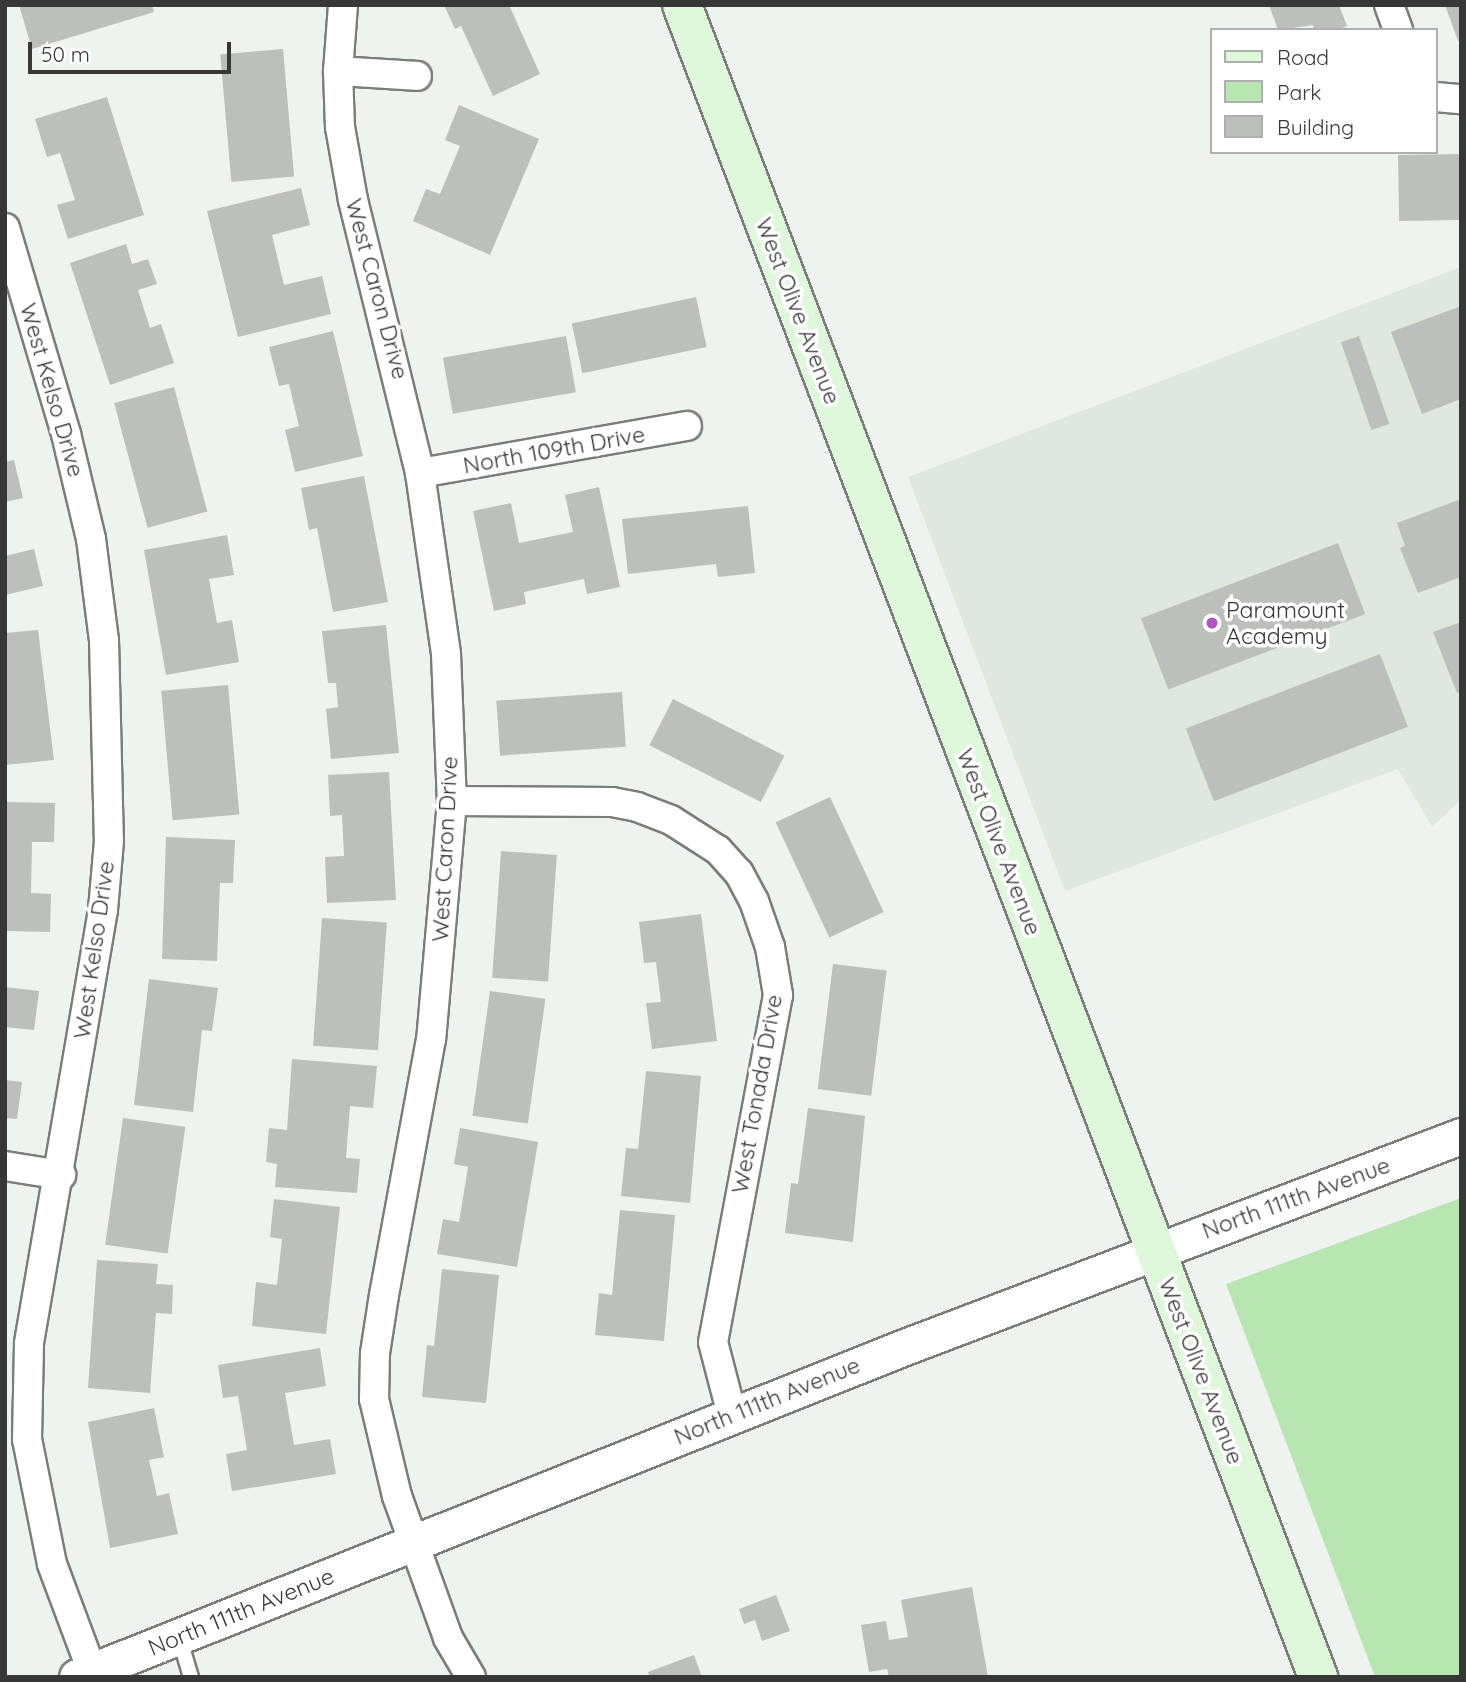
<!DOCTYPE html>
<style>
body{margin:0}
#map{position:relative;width:1466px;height:1682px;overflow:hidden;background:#eff3ef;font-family:Quicksand,sans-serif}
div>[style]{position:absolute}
.built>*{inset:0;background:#dfe8de}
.green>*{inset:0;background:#b8e6b0}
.building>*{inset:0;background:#bcbfbb;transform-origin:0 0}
.roads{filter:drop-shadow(2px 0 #7a7d79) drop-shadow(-2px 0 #7a7d79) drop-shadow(0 2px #7a7d79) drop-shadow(0 -2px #7a7d79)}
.service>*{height:14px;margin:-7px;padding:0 7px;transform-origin:7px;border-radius:7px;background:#fff}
.minor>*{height:28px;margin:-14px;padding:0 14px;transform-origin:14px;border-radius:14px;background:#fff}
.tertiary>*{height:35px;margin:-17.5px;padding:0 17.5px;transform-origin:17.5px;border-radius:17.5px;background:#fff}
.secondary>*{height:38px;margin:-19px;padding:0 19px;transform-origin:19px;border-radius:19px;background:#dff8db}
.dots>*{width:19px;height:19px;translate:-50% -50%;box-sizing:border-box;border:4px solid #fff;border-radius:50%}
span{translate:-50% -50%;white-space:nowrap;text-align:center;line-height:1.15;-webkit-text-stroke:7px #fff;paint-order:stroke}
.street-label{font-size:23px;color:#363736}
.poi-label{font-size:23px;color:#363736}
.left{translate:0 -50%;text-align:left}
.frame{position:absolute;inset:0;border:7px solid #363736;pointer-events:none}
.legend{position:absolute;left:1210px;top:28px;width:228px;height:126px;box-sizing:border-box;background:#fff;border:2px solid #afafaf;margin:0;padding:9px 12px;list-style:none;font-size:21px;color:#363736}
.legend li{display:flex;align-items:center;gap:14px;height:35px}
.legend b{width:35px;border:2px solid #afafaf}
.scale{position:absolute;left:28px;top:42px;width:203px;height:32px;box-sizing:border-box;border:4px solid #363736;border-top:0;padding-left:9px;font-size:21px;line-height:24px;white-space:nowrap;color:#363736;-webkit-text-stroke:5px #fff;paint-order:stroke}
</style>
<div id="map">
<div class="built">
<div style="clip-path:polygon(1461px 267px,1461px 800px,1432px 827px,1398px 769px,1065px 891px,908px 477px)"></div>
</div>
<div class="green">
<div style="clip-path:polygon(1461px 1198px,1461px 1677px,1375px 1677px,1226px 1284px)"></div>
</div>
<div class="building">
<div style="clip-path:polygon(19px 5px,152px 5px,154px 12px,32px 49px)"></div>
<div style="clip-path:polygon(444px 5px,509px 5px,540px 74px,493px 96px,461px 26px,455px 29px)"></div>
<div style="clip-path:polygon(1269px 5px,1339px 5px,1347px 26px,1337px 30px,1314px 30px,1313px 25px,1278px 30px)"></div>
<div style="clip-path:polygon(1445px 5px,1461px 5px,1461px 40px,1458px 41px)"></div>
<div style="left:283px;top:49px;width:128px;height:63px;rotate:85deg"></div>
<div style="clip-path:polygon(107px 97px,144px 215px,68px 239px,57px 205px,75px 200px,60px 153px,47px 157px,35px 119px)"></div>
<div style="clip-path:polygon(459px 105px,539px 139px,490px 255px,413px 221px,426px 189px,440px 194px,460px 146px,445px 140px)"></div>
<div style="left:1460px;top:154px;width:66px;height:62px;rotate:89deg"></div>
<div style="clip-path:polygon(301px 188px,310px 225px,272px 235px,284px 285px,322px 276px,331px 314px,238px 337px,207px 211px)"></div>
<div style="clip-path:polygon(126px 244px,132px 264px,148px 259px,157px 284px,138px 290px,150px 328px,161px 324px,174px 363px,110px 385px,70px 263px)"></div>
<div style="left:696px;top:297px;width:51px;height:127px;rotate:78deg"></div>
<div style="clip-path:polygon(1461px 306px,1461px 399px,1422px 414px,1391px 332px)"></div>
<div style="clip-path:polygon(333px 331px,363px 456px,295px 472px,285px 430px,299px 426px,289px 384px,279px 386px,269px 347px)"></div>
<div style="left:566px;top:336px;width:57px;height:125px;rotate:80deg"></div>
<div style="left:1359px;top:336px;width:93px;height:19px;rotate:71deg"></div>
<div style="left:174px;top:387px;width:129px;height:62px;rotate:75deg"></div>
<div style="clip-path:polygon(14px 460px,23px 498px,5px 502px,5px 462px)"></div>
<div style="clip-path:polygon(364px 476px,388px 602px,333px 612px,317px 528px,309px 530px,301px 488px)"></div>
<div style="clip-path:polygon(599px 487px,620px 587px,587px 594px,584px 579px,524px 592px,526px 604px,494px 611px,473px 511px,511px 503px,519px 543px,573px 532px,565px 495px)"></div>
<div style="clip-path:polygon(1461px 499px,1461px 577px,1418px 593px,1400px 548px,1405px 546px,1397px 523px)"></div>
<div style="clip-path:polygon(748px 506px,755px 573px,718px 577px,716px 564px,628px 574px,622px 519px)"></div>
<div style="clip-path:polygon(227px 535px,234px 575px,209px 579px,217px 623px,232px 620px,239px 662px,166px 675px,144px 550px)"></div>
<div style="left:1338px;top:543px;width:76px;height:211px;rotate:69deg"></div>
<div style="clip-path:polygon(34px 549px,43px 586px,5px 595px,5px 556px)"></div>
<div style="clip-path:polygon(1461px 622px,1461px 692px,1457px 693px,1433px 632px)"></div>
<div style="clip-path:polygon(386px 625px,399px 753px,331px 759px,326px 709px,338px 707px,336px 683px,328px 683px,322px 631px)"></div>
<div style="clip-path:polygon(38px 630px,54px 760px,5px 765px,5px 633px)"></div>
<div style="left:1380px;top:654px;width:78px;height:208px;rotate:69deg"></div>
<div style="left:228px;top:685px;width:130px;height:67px;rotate:85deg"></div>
<div style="left:622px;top:692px;width:55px;height:126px;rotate:86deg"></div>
<div style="left:673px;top:699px;width:125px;height:52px;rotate:27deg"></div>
<div style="clip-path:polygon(389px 772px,396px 900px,327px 903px,325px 857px,344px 856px,342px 815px,330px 816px,328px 775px)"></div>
<div style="left:830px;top:797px;width:127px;height:60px;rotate:65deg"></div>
<div style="clip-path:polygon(5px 802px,55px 803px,54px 842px,32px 842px,31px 893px,51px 894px,50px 932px,5px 931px)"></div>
<div style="clip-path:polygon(166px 837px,235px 840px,233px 883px,220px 883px,217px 961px,162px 959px)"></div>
<div style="left:501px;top:851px;width:56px;height:127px;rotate:4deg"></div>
<div style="clip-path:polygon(701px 914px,717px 1041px,652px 1049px,646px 1003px,661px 1002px,656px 962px,644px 963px,639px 922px)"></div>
<div style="left:322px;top:918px;width:65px;height:128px;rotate:4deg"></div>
<div style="left:833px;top:964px;width:54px;height:126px;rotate:7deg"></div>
<div style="clip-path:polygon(149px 979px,218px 988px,212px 1031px,202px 1030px,193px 1112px,134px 1105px)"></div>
<div style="clip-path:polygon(5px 987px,39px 991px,34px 1030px,5px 1027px)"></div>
<div style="left:490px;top:991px;width:56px;height:126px;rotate:8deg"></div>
<div style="clip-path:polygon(292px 1059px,377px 1066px,373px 1108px,350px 1106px,346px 1158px,360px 1159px,357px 1193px,275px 1187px,277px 1164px,266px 1162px,269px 1128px,287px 1130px)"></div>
<div style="clip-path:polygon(646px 1071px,701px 1076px,690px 1203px,621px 1196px,626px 1148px,638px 1149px)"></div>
<div style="clip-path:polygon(5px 1080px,22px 1082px,17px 1119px,5px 1118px)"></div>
<div style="clip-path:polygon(808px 1108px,865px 1116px,853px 1242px,785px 1233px,791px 1183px,798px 1184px)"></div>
<div style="left:123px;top:1118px;width:63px;height:128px;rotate:8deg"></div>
<div style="clip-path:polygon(460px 1128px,538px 1142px,517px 1267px,437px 1254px,443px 1219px,459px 1222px,468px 1167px,454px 1164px)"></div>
<div style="clip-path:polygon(274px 1199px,340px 1207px,326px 1334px,252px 1326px,256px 1282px,277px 1285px,282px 1239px,270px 1237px)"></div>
<div style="clip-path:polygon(620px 1210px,675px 1215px,664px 1341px,595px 1335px,599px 1293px,612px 1295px)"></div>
<div style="clip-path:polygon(97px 1260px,158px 1264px,156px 1284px,173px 1285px,172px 1314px,156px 1313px,150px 1393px,88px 1388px)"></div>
<div style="clip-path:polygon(442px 1269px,499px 1275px,486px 1403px,422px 1397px,427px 1345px,434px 1346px)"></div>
<div style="clip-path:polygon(320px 1348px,326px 1386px,285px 1393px,294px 1445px,330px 1439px,336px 1474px,232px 1491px,226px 1454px,247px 1450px,238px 1396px,223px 1398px,218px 1365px)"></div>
<div style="clip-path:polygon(154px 1408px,164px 1457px,149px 1460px,157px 1496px,169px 1493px,178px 1534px,110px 1548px,88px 1422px)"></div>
<div style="clip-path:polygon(972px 1587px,988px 1677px,889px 1677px,887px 1669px,869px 1672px,861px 1625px,886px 1621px,889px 1640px,908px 1637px,901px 1600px)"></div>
<div style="clip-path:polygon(776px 1595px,790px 1631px,762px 1641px,755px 1620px,744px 1624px,739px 1609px)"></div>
<div style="clip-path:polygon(694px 1655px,702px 1677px,650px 1677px,648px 1672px)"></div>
</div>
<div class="roads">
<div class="service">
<div style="left:179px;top:1637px;width:42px;rotate:73.3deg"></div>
</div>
<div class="minor">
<div style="left:343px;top:5px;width:66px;rotate:94.3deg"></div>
<div style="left:338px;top:71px;width:56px;rotate:88deg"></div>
<div style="left:340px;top:127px;width:74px;rotate:79.9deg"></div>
<div style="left:353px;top:200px;width:281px;rotate:76.2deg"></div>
<div style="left:420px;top:473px;width:183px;rotate:81.8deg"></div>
<div style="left:446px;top:654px;width:147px;rotate:87.7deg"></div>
<div style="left:452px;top:801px;width:239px;rotate:95deg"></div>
<div style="left:431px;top:1039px;width:260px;rotate:100.4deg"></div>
<div style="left:384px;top:1295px;width:59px;rotate:98.8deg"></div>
<div style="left:375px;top:1353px;width:46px;rotate:91.2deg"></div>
<div style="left:374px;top:1399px;width:100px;rotate:76.7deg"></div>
<div style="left:397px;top:1496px;width:151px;rotate:70.2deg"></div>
<div style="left:448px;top:1638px;width:45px;rotate:59.5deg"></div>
<div style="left:1389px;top:5px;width:27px;rotate:70deg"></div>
<div style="left:338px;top:71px;width:79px;rotate:3.6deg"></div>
<div style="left:1436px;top:97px;width:25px;rotate:5deg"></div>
<div style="left:5px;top:228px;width:215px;rotate:73.5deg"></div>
<div style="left:66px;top:434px;width:108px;rotate:76.6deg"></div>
<div style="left:91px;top:539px;width:102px;rotate:82.7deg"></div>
<div style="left:104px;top:640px;width:201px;rotate:88.6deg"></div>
<div style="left:109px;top:841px;width:69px;rotate:95deg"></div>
<div style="left:103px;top:910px;width:440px;rotate:99.7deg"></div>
<div style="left:29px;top:1344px;width:95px;rotate:91.2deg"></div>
<div style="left:27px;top:1439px;width:127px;rotate:78.7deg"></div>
<div style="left:52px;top:1564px;width:114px;rotate:69.5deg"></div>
<div style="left:420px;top:473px;width:271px;rotate:-10deg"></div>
<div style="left:452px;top:801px;width:160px;rotate:0.4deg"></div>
<div style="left:612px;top:802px;width:25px;rotate:11deg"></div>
<div style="left:637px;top:807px;width:36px;rotate:21deg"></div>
<div style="left:671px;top:820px;width:56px;rotate:32.6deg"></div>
<div style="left:718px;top:850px;width:31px;rotate:48deg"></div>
<div style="left:739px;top:873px;width:32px;rotate:62deg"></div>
<div style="left:754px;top:901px;width:49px;rotate:70.8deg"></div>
<div style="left:770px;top:947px;width:49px;rotate:80.5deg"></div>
<div style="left:778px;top:995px;width:353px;rotate:100.6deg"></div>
<div style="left:713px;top:1342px;width:75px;rotate:75.4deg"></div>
<div style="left:5px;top:1166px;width:57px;rotate:9.1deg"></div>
</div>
<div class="tertiary">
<div style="left:77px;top:1677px;width:888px;rotate:-21.74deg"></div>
<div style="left:902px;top:1348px;width:598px;rotate:-20.77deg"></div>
</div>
<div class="secondary">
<div style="left:682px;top:5px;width:1789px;rotate:69.17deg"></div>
</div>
</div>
<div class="dots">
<div style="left:1212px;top:623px;background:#af54c0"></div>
</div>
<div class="street-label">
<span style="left:377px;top:289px;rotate:75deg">West Caron Drive</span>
<span style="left:798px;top:311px;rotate:69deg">West Olive Avenue</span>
<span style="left:52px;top:390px;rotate:74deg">West Kelso Drive</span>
<span style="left:554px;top:450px;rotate:-10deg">North 109th Drive</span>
<span style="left:999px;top:842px;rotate:69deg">West Olive Avenue</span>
<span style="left:445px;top:849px;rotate:-87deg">West Caron Drive</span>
<span style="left:94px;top:950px;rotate:-82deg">West Kelso Drive</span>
<span style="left:757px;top:1094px;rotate:-80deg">West Tonada Drive</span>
<span style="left:1296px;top:1198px;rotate:-20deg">North 111th Avenue</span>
<span style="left:1201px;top:1371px;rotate:69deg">West Olive Avenue</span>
<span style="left:767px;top:1401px;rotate:-22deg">North 111th Avenue</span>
<span style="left:241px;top:1612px;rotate:-22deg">North 111th Avenue</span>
</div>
<div class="poi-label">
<span class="left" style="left:1226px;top:623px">Paramount<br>Academy</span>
</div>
<div class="frame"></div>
<ul class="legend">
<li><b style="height:9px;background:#dff8db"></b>Road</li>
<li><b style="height:19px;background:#b8e6b0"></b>Park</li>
<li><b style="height:19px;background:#bcbfbb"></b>Building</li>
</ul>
<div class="scale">50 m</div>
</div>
